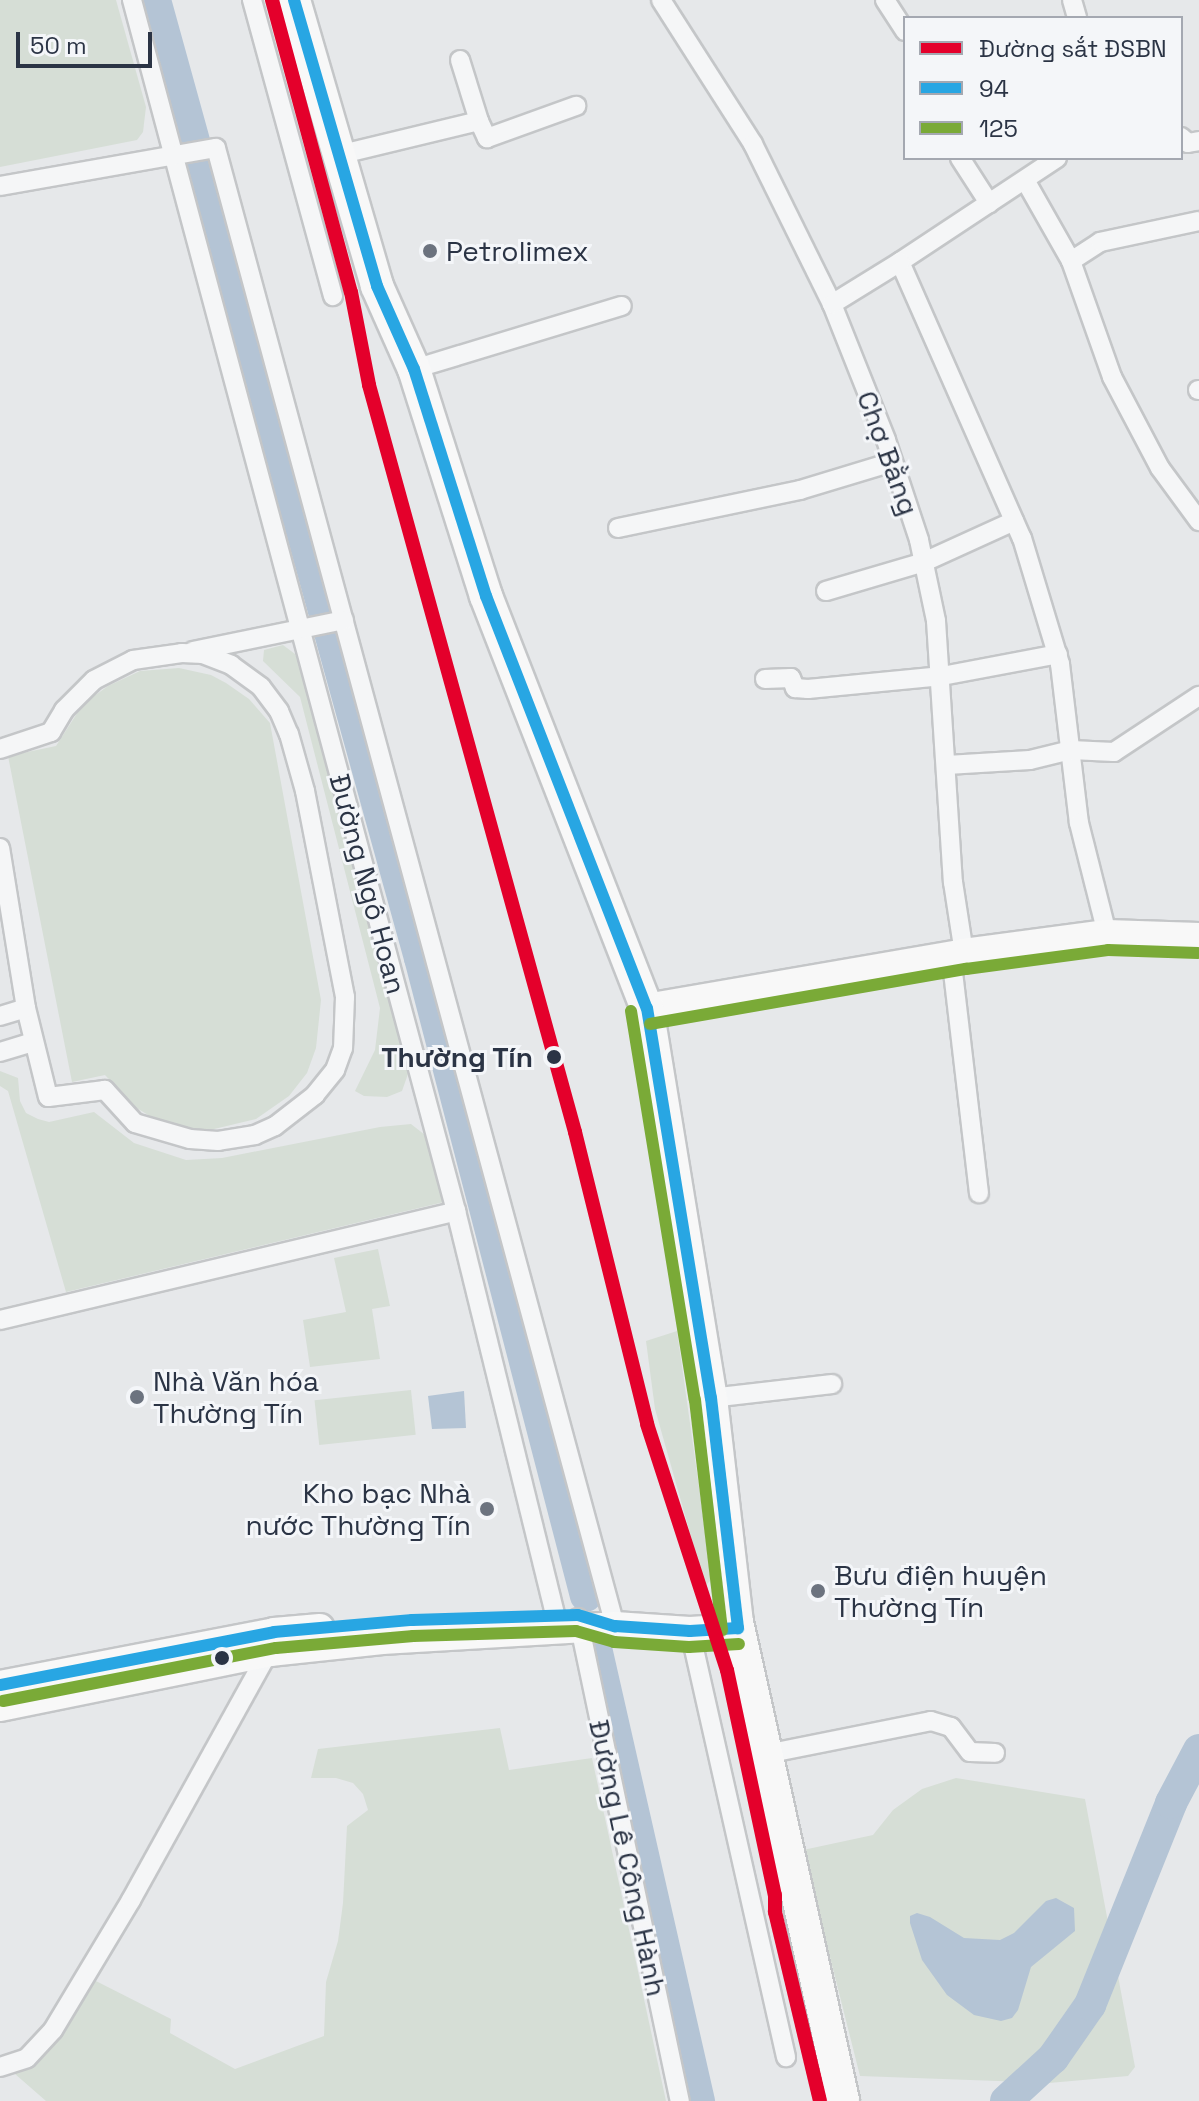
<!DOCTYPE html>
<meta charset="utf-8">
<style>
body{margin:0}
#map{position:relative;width:1199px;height:2101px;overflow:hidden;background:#e6e8ea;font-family:"Space Grotesk",sans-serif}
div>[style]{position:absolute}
.green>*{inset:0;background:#d6ded6;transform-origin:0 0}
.water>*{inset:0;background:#b4c4d5}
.river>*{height:32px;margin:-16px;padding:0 16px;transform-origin:16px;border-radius:16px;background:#b4c4d5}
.roads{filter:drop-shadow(2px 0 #c4c6c8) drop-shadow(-2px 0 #c4c6c8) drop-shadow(0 2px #c4c6c8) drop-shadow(0 -2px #c4c6c8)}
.street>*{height:18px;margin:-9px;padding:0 9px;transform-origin:9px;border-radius:9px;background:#f5f6f7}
.primary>*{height:28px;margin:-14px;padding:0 14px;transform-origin:14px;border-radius:14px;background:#f8f8f8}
.highway>*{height:32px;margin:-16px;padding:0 16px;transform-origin:16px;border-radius:16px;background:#f8f8f8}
.bus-1>*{height:12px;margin:-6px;padding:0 6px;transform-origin:6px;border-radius:6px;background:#28a6e3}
.bus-2>*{height:12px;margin:-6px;padding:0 6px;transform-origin:6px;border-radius:6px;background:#7aaa37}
.rail-1>*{height:14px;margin:-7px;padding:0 7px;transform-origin:7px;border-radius:7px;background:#e4002b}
.dots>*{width:22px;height:22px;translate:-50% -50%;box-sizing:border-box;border:4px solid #f4f6f9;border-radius:50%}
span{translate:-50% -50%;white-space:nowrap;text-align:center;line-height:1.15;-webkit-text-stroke:6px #f4f6f9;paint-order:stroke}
.poi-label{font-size:28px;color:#2b3445}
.left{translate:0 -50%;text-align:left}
.right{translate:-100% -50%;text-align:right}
.street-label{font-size:28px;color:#2b3445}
.stop-label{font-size:28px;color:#2b3445;font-weight:700}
.legend{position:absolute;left:903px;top:16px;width:280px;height:144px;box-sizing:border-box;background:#f4f6f9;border:2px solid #a4a8b1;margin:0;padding:10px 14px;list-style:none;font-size:24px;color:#2b3445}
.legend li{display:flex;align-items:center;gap:16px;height:40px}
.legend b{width:40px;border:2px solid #a4a8b1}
.scale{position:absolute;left:16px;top:32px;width:136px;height:36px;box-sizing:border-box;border:4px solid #2b3445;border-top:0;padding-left:10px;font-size:24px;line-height:28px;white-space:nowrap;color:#2b3445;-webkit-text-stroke:6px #f4f6f9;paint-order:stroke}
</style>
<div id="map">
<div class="green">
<div style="clip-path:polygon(0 0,116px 0,146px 107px,143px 132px,137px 140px,0 167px)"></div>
<div style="clip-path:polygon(283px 645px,295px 654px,299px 664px,408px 1074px,402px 1091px,387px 1097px,364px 1096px,355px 1091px,375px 1050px,380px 1008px,300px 697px,263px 661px,264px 650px)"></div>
<div style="clip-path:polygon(179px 668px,211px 675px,226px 683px,249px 699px,270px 723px,321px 1000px,316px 1048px,307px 1073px,289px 1096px,256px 1119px,210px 1130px,182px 1127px,153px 1118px,135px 1107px,105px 1075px,72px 1082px,8px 756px,56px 746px,83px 704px,108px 686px,140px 671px)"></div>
<div style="clip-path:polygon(0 1071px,18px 1078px,20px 1101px,26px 1113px,38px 1119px,49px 1122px,94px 1112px,134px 1143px,186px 1160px,222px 1158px,380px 1127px,411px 1124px,425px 1135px,444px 1202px,66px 1292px,8px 1091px,0 1086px)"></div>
<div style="clip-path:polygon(378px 1249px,390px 1306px,372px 1309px,380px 1359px,310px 1367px,303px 1320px,346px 1312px,334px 1258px)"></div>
<div style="clip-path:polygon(677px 1331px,710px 1565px,710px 1581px,705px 1586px,655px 1409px,646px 1341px)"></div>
<div style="left:411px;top:1390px;width:45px;height:97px;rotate:84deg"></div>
<div style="clip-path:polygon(500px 1728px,509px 1770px,592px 1758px,666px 2101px,46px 2101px,7px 2067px,27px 2058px,86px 1976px,171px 2019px,170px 2033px,235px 2069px,324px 2036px,326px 1982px,338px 1941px,343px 1903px,347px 1826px,368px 1810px,363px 1794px,353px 1783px,336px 1778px,311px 1778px,318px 1749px)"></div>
<div style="clip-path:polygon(956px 1778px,1085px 1799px,1135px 2067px,1128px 2076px,1049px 2083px,860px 2076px,803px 1850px,873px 1835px,893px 1810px,922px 1789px)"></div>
</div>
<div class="water">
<div style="clip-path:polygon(464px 1391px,466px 1428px,432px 1429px,428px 1396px)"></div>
<div style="clip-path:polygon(1056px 1898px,1074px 1908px,1075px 1931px,1031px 1967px,1018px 2010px,1012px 2018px,1001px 2021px,974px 2015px,947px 1995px,922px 1960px,910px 1923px,910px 1916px,917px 1913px,930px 1917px,964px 1938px,1000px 1940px,1014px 1933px,1046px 1901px)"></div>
</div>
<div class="river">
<div style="left:155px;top:0;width:994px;rotate:74.54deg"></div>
<div style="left:420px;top:958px;width:659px;rotate:75.42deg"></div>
<div style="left:594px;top:1639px;width:474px;rotate:77.2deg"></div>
<div style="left:1006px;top:2101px;width:64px;rotate:-42.5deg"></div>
<div style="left:1053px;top:2058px;width:65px;rotate:-55.1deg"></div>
<div style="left:1090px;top:2005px;width:218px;rotate:-68.1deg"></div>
<div style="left:1171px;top:1803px;width:60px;rotate:-62.2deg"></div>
</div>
<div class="roads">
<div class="street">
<div style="left:132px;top:0;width:1254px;rotate:75.02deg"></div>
<div style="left:456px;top:1211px;width:415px;rotate:76.2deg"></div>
<div style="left:252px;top:0;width:307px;rotate:74.7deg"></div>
<div style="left:661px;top:0;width:171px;rotate:57.4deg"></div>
<div style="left:753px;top:144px;width:178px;rotate:63.7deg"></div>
<div style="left:832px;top:304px;width:146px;rotate:68.3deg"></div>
<div style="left:886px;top:440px;width:105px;rotate:71.7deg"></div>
<div style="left:919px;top:540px;width:83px;rotate:78.1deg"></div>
<div style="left:936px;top:621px;width:262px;rotate:86.3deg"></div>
<div style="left:953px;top:882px;width:72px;rotate:81.2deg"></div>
<div style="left:885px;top:0;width:37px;rotate:57deg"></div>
<div style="left:1072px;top:0;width:19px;rotate:74deg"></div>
<div style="left:460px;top:60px;width:64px;rotate:72.7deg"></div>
<div style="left:1181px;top:137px;width:9px;rotate:41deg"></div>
<div style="left:1188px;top:143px;width:11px;rotate:-10deg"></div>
<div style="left:338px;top:155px;width:145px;rotate:-13.6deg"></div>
<div style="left:479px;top:121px;width:19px;rotate:65deg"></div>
<div style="left:487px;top:138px;width:95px;rotate:-19.8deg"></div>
<div style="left:960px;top:158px;width:54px;rotate:57.2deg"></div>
<div style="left:1057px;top:158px;width:188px;rotate:146.5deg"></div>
<div style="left:900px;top:262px;width:302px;rotate:66.2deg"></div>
<div style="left:1022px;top:538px;width:132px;rotate:73.2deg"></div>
<div style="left:1060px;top:664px;width:160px;rotate:83.2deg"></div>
<div style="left:1079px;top:823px;width:114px;rotate:75.8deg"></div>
<div style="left:1025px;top:180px;width:93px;rotate:60.4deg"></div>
<div style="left:1071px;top:261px;width:123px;rotate:70.5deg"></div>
<div style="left:1112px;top:377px;width:103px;rotate:62.2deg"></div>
<div style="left:1160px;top:468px;width:66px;rotate:53.7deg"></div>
<div style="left:0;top:186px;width:219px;rotate:-10deg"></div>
<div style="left:216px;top:148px;width:1531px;rotate:74.89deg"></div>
<div style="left:1071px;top:261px;width:35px;rotate:-33deg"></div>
<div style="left:1100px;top:242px;width:101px;rotate:-12deg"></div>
<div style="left:832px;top:304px;width:80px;rotate:-31.7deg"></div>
<div style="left:414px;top:369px;width:217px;rotate:-16.9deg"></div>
<div style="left:1198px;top:390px;width:1px"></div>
<div style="left:618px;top:528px;width:186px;rotate:-11.8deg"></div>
<div style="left:800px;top:490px;width:97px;rotate:-16.8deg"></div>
<div style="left:826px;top:591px;width:102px;rotate:-16.5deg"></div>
<div style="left:924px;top:562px;width:99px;rotate:-24.5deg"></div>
<div style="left:193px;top:651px;width:154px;rotate:-11.6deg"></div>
<div style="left:765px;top:679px;width:26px;rotate:-2deg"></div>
<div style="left:791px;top:678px;width:11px;rotate:68deg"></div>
<div style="left:795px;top:688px;width:13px;rotate:4deg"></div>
<div style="left:808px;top:689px;width:135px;rotate:-5.5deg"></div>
<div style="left:942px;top:676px;width:118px;rotate:-10.7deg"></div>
<div style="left:0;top:749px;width:54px;rotate:-18.4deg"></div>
<div style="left:51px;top:732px;width:26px;rotate:-59deg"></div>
<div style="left:64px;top:710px;width:42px;rotate:-45deg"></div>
<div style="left:94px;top:680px;width:44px;rotate:-27.1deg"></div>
<div style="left:133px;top:660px;width:49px;rotate:-8.1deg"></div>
<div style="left:182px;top:653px;width:21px;rotate:3deg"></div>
<div style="left:203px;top:654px;width:30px;rotate:21deg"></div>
<div style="left:231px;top:665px;width:37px;rotate:36deg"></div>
<div style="left:261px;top:687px;width:30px;rotate:53deg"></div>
<div style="left:279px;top:711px;width:25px;rotate:67deg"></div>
<div style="left:289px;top:734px;width:59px;rotate:74.3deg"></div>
<div style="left:305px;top:791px;width:210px;rotate:79deg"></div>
<div style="left:345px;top:997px;width:51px;rotate:92.2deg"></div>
<div style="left:343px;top:1048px;width:23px;rotate:110deg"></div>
<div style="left:335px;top:1070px;width:32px;rotate:129deg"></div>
<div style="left:315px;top:1095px;width:51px;rotate:142.2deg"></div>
<div style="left:275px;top:1126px;width:22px;rotate:156deg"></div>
<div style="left:255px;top:1135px;width:37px;rotate:171deg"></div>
<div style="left:218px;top:1141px;width:28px;rotate:-176deg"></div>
<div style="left:190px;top:1139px;width:57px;rotate:-163.8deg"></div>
<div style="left:135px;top:1123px;width:45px;rotate:-132.3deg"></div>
<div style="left:105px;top:1090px;width:57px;rotate:173deg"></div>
<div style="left:48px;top:1097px;width:92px;rotate:-103.9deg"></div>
<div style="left:26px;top:1008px;width:162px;rotate:-99.2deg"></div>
<div style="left:947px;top:765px;width:83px;rotate:-3.4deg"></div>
<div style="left:1030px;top:760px;width:42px;rotate:-13.7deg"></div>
<div style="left:1071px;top:750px;width:43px;rotate:2.7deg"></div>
<div style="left:1114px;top:752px;width:102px;rotate:-33.4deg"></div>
<div style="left:951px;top:955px;width:240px;rotate:83.3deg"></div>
<div style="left:0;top:1016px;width:27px;rotate:-17deg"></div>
<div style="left:0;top:1052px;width:34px;rotate:-17deg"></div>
<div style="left:0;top:1320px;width:469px;rotate:-13.4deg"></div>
<div style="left:711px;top:1398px;width:122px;rotate:-6.6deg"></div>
<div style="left:578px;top:1618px;width:494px;rotate:78.1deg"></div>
<div style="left:690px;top:1631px;width:437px;rotate:77.3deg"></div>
<div style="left:766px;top:1754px;width:168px;rotate:-11.3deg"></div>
<div style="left:931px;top:1721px;width:21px;rotate:17deg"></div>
<div style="left:951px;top:1727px;width:31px;rotate:53deg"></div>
<div style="left:970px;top:1752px;width:25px;rotate:2deg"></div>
<div style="left:0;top:2067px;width:28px;rotate:-18deg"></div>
<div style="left:27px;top:2058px;width:38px;rotate:-47deg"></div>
<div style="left:53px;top:2030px;width:152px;rotate:-59deg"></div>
<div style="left:131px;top:1900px;width:291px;rotate:-61deg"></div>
</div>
<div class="primary">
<div style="left:647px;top:1008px;width:322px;rotate:-9.8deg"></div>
<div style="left:964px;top:953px;width:144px;rotate:-7.6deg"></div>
<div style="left:1107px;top:934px;width:92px;rotate:1.9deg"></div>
<div style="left:0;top:1685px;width:279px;rotate:-10.9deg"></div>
<div style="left:274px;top:1632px;width:46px;rotate:-5deg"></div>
<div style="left:0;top:1707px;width:276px;rotate:-11.5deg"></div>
<div style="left:270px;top:1652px;width:113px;rotate:-6.1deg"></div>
<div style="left:382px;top:1640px;width:233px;rotate:-3.4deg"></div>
<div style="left:615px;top:1626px;width:75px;rotate:3.8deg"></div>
<div style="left:690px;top:1631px;width:48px;rotate:-3.6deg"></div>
</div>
<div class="highway">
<div style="left:294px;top:0;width:298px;rotate:73.8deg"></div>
<div style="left:377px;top:286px;width:91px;rotate:66deg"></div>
<div style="left:414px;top:369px;width:238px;rotate:72.4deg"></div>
<div style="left:486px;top:596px;width:442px;rotate:68.7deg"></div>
<div style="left:647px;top:1008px;width:395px;rotate:80.7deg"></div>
<div style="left:711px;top:1398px;width:226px;rotate:83.4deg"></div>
<div style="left:737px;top:1622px;width:491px;rotate:77.5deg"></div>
</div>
</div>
<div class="bus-1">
<div style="left:294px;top:0;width:298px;rotate:73.8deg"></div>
<div style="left:377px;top:286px;width:91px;rotate:66deg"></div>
<div style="left:414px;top:369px;width:238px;rotate:72.4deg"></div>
<div style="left:486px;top:596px;width:442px;rotate:68.7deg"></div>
<div style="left:647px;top:1008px;width:395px;rotate:80.7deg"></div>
<div style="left:711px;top:1398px;width:232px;rotate:83.3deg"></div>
<div style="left:0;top:1685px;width:279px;rotate:-10.9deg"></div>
<div style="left:274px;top:1632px;width:139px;rotate:-5deg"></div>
<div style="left:412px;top:1620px;width:166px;rotate:-1.7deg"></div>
<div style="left:578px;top:1615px;width:39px;rotate:17deg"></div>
<div style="left:615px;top:1626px;width:75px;rotate:3.8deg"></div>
<div style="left:690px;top:1631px;width:48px;rotate:-3.6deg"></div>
</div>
<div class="bus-2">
<div style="left:631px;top:1011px;width:394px;rotate:80.7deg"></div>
<div style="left:695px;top:1400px;width:232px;rotate:83.3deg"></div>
<div style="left:650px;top:1024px;width:321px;rotate:-9.9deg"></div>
<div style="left:966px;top:969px;width:143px;rotate:-7.6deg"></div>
<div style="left:1108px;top:950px;width:90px;rotate:1.9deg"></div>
<div style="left:3px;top:1701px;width:278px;rotate:-11deg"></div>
<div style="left:276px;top:1648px;width:138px;rotate:-5deg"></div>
<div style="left:413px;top:1636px;width:163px;rotate:-1.8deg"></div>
<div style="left:576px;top:1631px;width:40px;rotate:16deg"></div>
<div style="left:614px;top:1642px;width:75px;rotate:3.8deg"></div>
<div style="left:689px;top:1647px;width:50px;rotate:-3.4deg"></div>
</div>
<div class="rail-1">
<div style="left:272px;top:0;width:302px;rotate:74.9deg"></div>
<div style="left:351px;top:292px;width:95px;rotate:79deg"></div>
<div style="left:369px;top:385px;width:775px;rotate:74.58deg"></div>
<div style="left:575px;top:1132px;width:301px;rotate:76.1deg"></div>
<div style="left:647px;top:1424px;width:259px;rotate:72deg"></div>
<div style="left:727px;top:1670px;width:230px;rotate:78deg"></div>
<div style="left:775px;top:1895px;width:17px;rotate:90deg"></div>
<div style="left:775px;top:1912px;width:194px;rotate:76.6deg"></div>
</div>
<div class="dots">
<div style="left:430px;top:251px;background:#6c737f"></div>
<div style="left:554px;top:1057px;background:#2b3445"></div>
<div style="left:137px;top:1397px;background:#6c737f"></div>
<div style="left:487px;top:1509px;background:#6c737f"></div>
<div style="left:818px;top:1591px;background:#6c737f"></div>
<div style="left:222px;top:1658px;background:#2b3445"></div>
</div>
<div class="poi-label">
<span class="left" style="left:446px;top:251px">Petrolimex</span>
<span class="left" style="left:153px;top:1397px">Nhà Văn hóa<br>Thường Tín</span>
<span class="right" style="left:471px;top:1509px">Kho bạc Nhà<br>nước Thường Tín</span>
<span class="left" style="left:834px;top:1591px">Bưu điện huyện<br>Thường Tín</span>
</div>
<div class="street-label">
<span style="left:888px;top:453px;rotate:70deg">Chợ Bằng</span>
<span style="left:368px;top:884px;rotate:75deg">Đường Ngô Hoan</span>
<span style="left:628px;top:1858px;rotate:78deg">Đường Lê Công Hành</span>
</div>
<div class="stop-label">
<span class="right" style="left:533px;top:1057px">Thường Tín</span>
</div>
<ul class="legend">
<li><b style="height:10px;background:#e4002b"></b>Đường sắt ĐSBN</li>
<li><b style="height:10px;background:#28a6e3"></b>94</li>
<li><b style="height:10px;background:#7aaa37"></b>125</li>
</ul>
<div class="scale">50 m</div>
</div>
